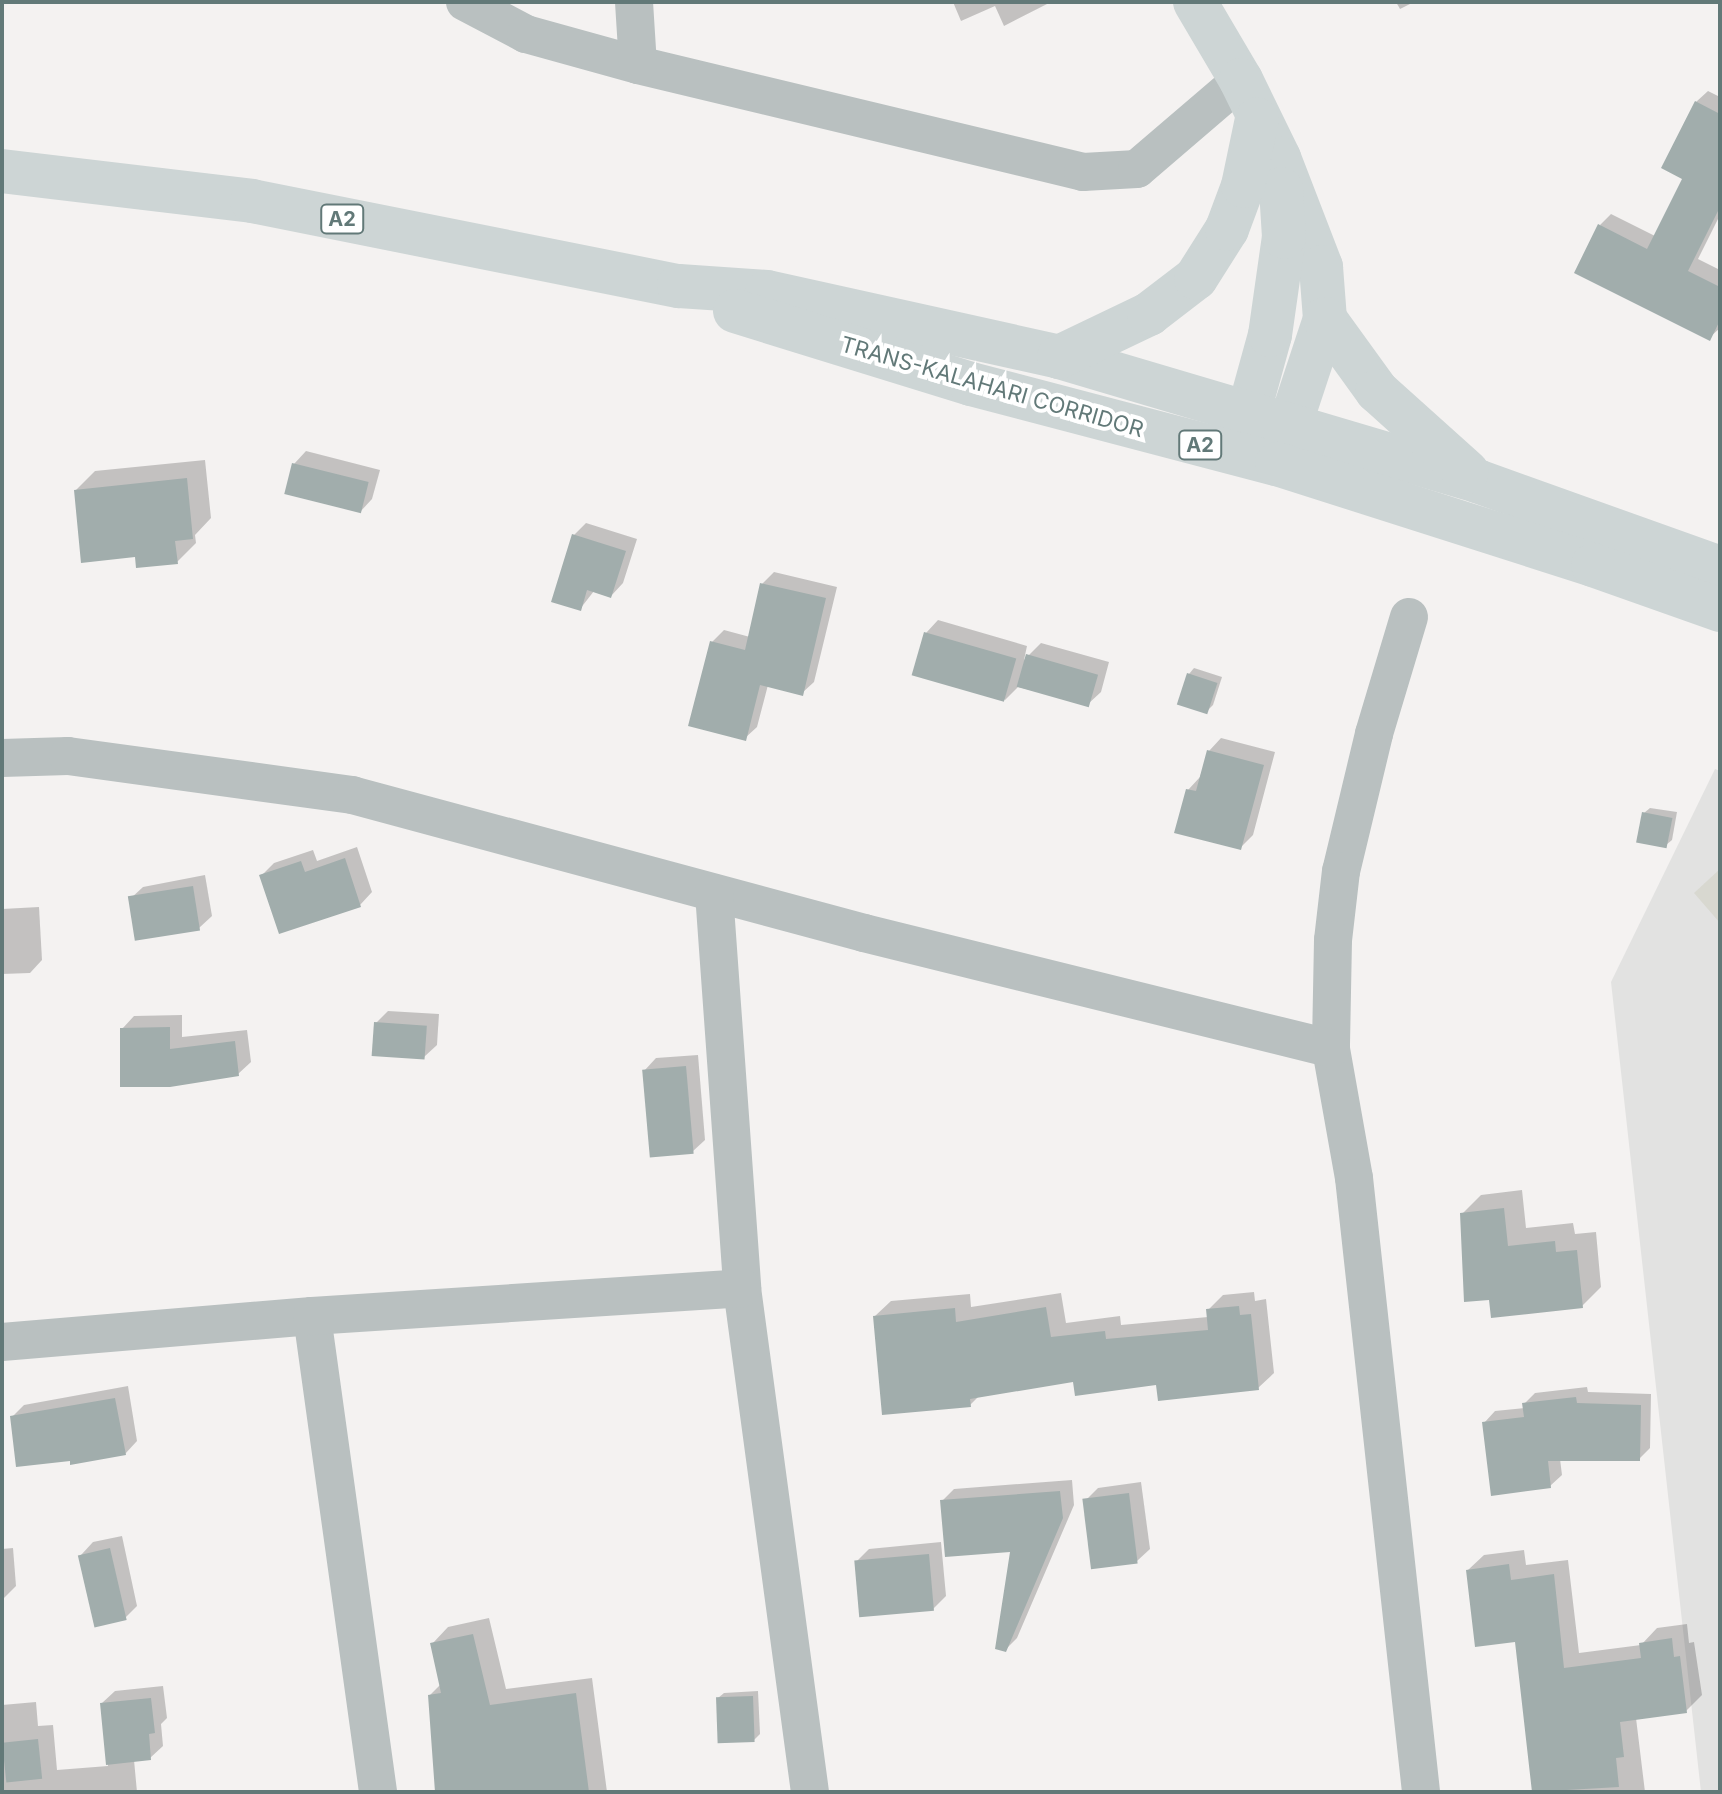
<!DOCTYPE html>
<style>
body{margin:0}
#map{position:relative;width:1722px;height:1794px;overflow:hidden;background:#f4f2f1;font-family:Inter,sans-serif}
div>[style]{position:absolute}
.built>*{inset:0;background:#e2e2e1}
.green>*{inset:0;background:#d8d8d0}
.shadow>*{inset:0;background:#0003}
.building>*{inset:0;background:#a1adac;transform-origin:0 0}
.street>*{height:38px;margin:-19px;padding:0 19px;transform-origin:19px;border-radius:19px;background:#b9c0c0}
.secondary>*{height:44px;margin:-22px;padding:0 22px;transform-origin:22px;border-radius:22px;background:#cdd5d5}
.highway>*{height:44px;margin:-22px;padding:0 22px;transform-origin:22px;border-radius:22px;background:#cdd5d5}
span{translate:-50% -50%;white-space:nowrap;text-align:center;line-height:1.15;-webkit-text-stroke:8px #fff;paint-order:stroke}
.shield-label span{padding:2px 6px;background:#fff;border:2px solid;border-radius:6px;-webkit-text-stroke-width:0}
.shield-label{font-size:20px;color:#627978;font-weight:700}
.street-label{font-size:22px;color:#627978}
.frame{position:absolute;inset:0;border:4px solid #627978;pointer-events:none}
</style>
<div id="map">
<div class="built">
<div style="clip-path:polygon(1715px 769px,1720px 771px,1720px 1792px,1701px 1792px,1611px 982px)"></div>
</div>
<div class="green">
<div style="clip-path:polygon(1720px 869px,1720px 923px,1694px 893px)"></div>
</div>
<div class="shadow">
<div style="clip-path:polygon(953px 2px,1051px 2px,1004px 26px,995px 6px,961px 21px)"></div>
<div style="clip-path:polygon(1396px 2px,1414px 2px,1400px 9px)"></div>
<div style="clip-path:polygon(1708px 91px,1720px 97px,1720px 215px,1698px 259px,1720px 270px,1720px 328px,1709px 338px,1600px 225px,1611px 214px,1655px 236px,1684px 179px,1696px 102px)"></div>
<div style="clip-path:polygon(306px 451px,380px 470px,372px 499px,360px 512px,294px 464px)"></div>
<div style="clip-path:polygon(205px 460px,211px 518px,195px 535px,196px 543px,177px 562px,76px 490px,95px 471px)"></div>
<div style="clip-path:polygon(586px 523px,637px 539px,623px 583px,611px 596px,594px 591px,580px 609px,574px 535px)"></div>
<div style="clip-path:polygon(774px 572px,837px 587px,814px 682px,802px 693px,768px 685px,757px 727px,745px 738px,712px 642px,724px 630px,750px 637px,762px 584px)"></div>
<div style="clip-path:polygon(938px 620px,1027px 646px,1024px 660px,1041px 643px,1109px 662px,1101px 692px,1088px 704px,1018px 687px,1005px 700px,926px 633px)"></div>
<div style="clip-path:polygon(1194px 668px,1222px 677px,1213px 705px,1207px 711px,1189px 674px)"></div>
<div style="clip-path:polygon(1221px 738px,1275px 752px,1253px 835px,1240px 848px,1188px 790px,1200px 777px,1209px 751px)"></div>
<div style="clip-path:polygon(1650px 808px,1677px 812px,1672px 840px,1666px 845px,1644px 813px)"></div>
<div style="clip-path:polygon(357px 847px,372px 892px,360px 905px,261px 876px,274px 863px,313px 850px,317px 861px)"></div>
<div style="clip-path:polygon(205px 875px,212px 916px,199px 928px,130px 899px,143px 887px)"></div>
<div style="clip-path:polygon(39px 907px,42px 960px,30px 973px,2px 974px,2px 909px)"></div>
<div style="clip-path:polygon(388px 1011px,439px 1014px,437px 1045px,424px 1057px,376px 1023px)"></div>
<div style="clip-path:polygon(182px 1015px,182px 1037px,247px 1030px,251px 1062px,238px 1074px,170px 1085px,122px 1029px,134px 1016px)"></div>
<div style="clip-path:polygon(698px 1055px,705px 1140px,692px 1152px,644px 1071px,656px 1058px)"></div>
<div style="clip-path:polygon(1522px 1190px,1526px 1228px,1573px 1223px,1575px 1234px,1596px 1232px,1601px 1287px,1582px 1306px,1491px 1298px,1462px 1214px,1481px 1195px)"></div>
<div style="clip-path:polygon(1254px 1292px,1255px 1301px,1266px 1299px,1274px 1373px,1258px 1388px,1075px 1380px,980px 1395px,970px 1405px,875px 1316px,891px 1301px,970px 1294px,971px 1307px,1061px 1293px,1066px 1323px,1120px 1316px,1121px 1325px,1208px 1317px,1208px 1310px,1223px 1295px)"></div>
<div style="clip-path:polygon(128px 1386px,137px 1441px,125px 1454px,71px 1459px,12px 1417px,24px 1405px)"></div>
<div style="clip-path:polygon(1587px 1387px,1588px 1392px,1651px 1394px,1650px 1448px,1639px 1459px,1560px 1459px,1562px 1475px,1550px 1486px,1484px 1423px,1495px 1411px,1525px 1408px,1524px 1404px,1535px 1393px)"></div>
<div style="clip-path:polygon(1072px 1480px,1074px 1505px,1017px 1638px,1005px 1650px,1012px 1550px,942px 1501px,954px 1489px)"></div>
<div style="clip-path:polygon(1141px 1482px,1150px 1549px,1137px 1561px,1085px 1501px,1098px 1488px)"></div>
<div style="clip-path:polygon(122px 1536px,137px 1606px,125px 1618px,81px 1555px,93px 1542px)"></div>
<div style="clip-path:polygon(941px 1542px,946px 1596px,933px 1609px,856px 1562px,869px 1549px)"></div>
<div style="clip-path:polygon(13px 1548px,16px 1586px,2px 1600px,2px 1549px)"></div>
<div style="clip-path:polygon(1524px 1550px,1526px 1565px,1568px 1560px,1579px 1653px,1641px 1645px,1657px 1628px,1687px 1624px,1689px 1643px,1694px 1642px,1702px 1695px,1686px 1711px,1636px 1718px,1645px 1792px,1534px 1792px,1516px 1640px,1468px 1570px,1484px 1555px)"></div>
<div style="clip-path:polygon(489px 1618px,506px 1689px,592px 1678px,607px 1792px,437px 1792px,430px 1695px,441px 1684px,432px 1644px,448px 1627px)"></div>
<div style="clip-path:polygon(163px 1686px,167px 1718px,161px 1724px,163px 1746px,150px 1758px,134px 1760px,137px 1792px,2px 1792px,2px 1705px,36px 1702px,38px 1726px,53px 1725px,57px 1770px,108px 1766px,102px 1703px,115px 1691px)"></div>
<div style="clip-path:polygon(758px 1691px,760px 1734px,754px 1740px,718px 1698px,724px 1693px)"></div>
</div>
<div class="building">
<div style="clip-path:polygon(1695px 101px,1720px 114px,1720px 207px,1688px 271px,1720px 287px,1720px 320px,1710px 341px,1574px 273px,1598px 224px,1647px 249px,1682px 179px,1661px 168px)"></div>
<div style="left:292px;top:463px;width:79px;height:32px;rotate:14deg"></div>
<div style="clip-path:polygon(187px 478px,193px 539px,175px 541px,178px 564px,136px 568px,135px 557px,81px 563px,74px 490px)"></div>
<div style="clip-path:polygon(572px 534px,626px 551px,611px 598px,587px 590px,581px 611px,551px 602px)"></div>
<div style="clip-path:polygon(760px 583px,826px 598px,803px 696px,760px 685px,746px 741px,688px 726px,710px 641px,745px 650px)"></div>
<div style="left:924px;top:632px;width:96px;height:45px;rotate:16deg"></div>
<div style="left:1026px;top:654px;width:75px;height:34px;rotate:16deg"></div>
<div style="left:1187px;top:673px;width:32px;height:33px;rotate:18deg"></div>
<div style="clip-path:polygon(1207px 750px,1264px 765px,1241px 850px,1174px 833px,1186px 789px,1196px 791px)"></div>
<div style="left:1642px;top:812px;width:31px;height:31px;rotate:11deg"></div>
<div style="clip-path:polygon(345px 858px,361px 907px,279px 934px,259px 875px,301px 861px,305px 872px)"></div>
<div style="left:193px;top:886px;width:45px;height:66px;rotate:81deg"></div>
<div style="left:374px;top:1022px;width:53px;height:34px;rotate:4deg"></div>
<div style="clip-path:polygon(170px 1027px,170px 1049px,235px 1041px,239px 1076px,170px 1087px,120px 1087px,120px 1028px)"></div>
<div style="left:686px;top:1066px;width:88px;height:44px;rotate:85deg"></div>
<div style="clip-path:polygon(1504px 1208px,1508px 1246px,1555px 1241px,1556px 1252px,1577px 1250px,1583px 1308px,1491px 1318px,1489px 1300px,1464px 1302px,1460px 1213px)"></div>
<div style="clip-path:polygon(1239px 1306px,1240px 1315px,1251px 1314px,1259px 1390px,1158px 1401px,1156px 1385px,1075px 1396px,1073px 1382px,970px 1399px,971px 1407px,882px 1415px,873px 1316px,955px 1308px,956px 1322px,1046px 1307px,1051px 1337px,1105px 1331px,1106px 1339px,1208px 1330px,1206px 1309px)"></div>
<div style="clip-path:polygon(1576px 1397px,1577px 1403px,1641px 1405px,1640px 1461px,1548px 1461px,1551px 1488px,1491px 1496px,1482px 1422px,1524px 1417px,1522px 1403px)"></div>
<div style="clip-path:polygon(115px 1398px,126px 1455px,70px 1465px,70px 1461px,16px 1467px,10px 1416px)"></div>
<div style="clip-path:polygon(1060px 1491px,1063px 1518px,1006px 1652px,995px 1649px,1010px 1552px,945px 1557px,940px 1500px)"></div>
<div style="left:1129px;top:1493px;width:71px;height:47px;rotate:83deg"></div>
<div style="left:110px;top:1548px;width:74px;height:33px;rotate:77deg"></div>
<div style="left:929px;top:1554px;width:57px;height:75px;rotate:85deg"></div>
<div style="clip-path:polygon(1509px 1564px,1511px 1580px,1554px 1574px,1564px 1668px,1641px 1658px,1639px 1643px,1672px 1638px,1674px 1657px,1680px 1656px,1687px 1713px,1620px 1722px,1624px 1757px,1616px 1758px,1619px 1787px,1532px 1792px,1515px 1642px,1475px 1647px,1466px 1570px)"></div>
<div style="clip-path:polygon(473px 1634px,490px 1705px,576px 1693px,589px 1792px,435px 1792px,428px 1695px,441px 1693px,430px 1643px)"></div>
<div style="left:753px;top:1696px;width:46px;height:37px;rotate:88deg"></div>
<div style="clip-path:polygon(151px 1698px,155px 1733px,149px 1734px,151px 1760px,106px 1765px,100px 1703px)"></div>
<div style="left:38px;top:1739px;width:40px;height:36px;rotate:84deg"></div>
</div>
<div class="street">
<div style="left:465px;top:2px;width:69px;rotate:27.7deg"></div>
<div style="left:526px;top:34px;width:116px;rotate:15.5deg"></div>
<div style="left:638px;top:65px;width:458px;rotate:13.5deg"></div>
<div style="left:1083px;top:172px;width:54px;rotate:-3.2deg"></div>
<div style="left:1137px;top:169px;width:137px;rotate:-40.6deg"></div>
<div style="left:634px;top:2px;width:63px;rotate:86.4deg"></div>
<div style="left:1409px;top:617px;width:122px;rotate:106.7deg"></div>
<div style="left:1374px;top:734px;width:141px;rotate:103.5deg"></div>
<div style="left:1341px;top:871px;width:69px;rotate:96.6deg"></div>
<div style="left:1333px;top:940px;width:109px;rotate:91.1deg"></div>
<div style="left:1331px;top:1049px;width:131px;rotate:79.9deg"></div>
<div style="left:1354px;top:1178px;width:618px;rotate:83.77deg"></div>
<div style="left:2px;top:758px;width:66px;rotate:-1.7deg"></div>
<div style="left:68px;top:756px;width:287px;rotate:7.8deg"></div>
<div style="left:352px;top:795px;width:530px;rotate:15.08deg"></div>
<div style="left:864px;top:933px;width:481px;rotate:13.9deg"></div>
<div style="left:714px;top:893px;width:396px;rotate:85.9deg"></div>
<div style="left:742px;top:1288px;width:509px;rotate:82.32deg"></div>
<div style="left:312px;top:1316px;width:481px;rotate:82.1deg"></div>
<div style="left:2px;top:1342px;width:311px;rotate:-4.8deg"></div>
<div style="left:312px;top:1316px;width:431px;rotate:-3.7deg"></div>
</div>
<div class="secondary">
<div style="left:1195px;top:2px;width:91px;rotate:59.5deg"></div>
<div style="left:1241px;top:80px;width:87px;rotate:64deg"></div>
<div style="left:1279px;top:158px;width:117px;rotate:68.9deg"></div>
<div style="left:1321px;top:267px;width:52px;rotate:85.6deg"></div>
<div style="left:1325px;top:319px;width:150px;rotate:108.3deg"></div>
<div style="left:1238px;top:451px;width:120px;rotate:-74.6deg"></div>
<div style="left:1270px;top:335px;width:99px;rotate:-81.9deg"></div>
<div style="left:1284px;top:237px;width:48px;rotate:-93.6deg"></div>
</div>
<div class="highway">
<div style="left:2px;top:171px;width:252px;rotate:6.8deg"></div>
<div style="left:252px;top:201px;width:435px;rotate:11.3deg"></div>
<div style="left:679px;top:286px;width:88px;rotate:3.9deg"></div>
<div style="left:767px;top:292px;width:299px;rotate:12.5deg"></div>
<div style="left:1059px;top:357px;width:436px;rotate:16.5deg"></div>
<div style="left:1477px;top:481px;width:258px;rotate:19.7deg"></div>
<div style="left:735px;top:311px;width:247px;rotate:17.2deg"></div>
<div style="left:971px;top:384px;width:316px;rotate:14.7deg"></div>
<div style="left:1277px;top:464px;width:332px;rotate:17.7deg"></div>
<div style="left:1593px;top:565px;width:135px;rotate:19.5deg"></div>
<div style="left:1325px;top:319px;width:89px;rotate:54.2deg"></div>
<div style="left:1377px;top:391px;width:121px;rotate:42deg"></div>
<div style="left:1059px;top:357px;width:100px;rotate:-25.5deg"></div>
<div style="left:1149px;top:314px;width:59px;rotate:-37.5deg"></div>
<div style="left:1196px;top:278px;width:58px;rotate:-57.7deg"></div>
<div style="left:1227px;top:229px;width:46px;rotate:-69.6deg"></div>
<div style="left:1243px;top:186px;width:68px;rotate:-78.2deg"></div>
</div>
<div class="shield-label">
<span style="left:342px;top:219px">A2</span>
<span style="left:1200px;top:445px">A2</span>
</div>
<div class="street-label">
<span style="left:992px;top:387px;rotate:16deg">TRANS-KALAHARI CORRIDOR</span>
</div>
<div class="frame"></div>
</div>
